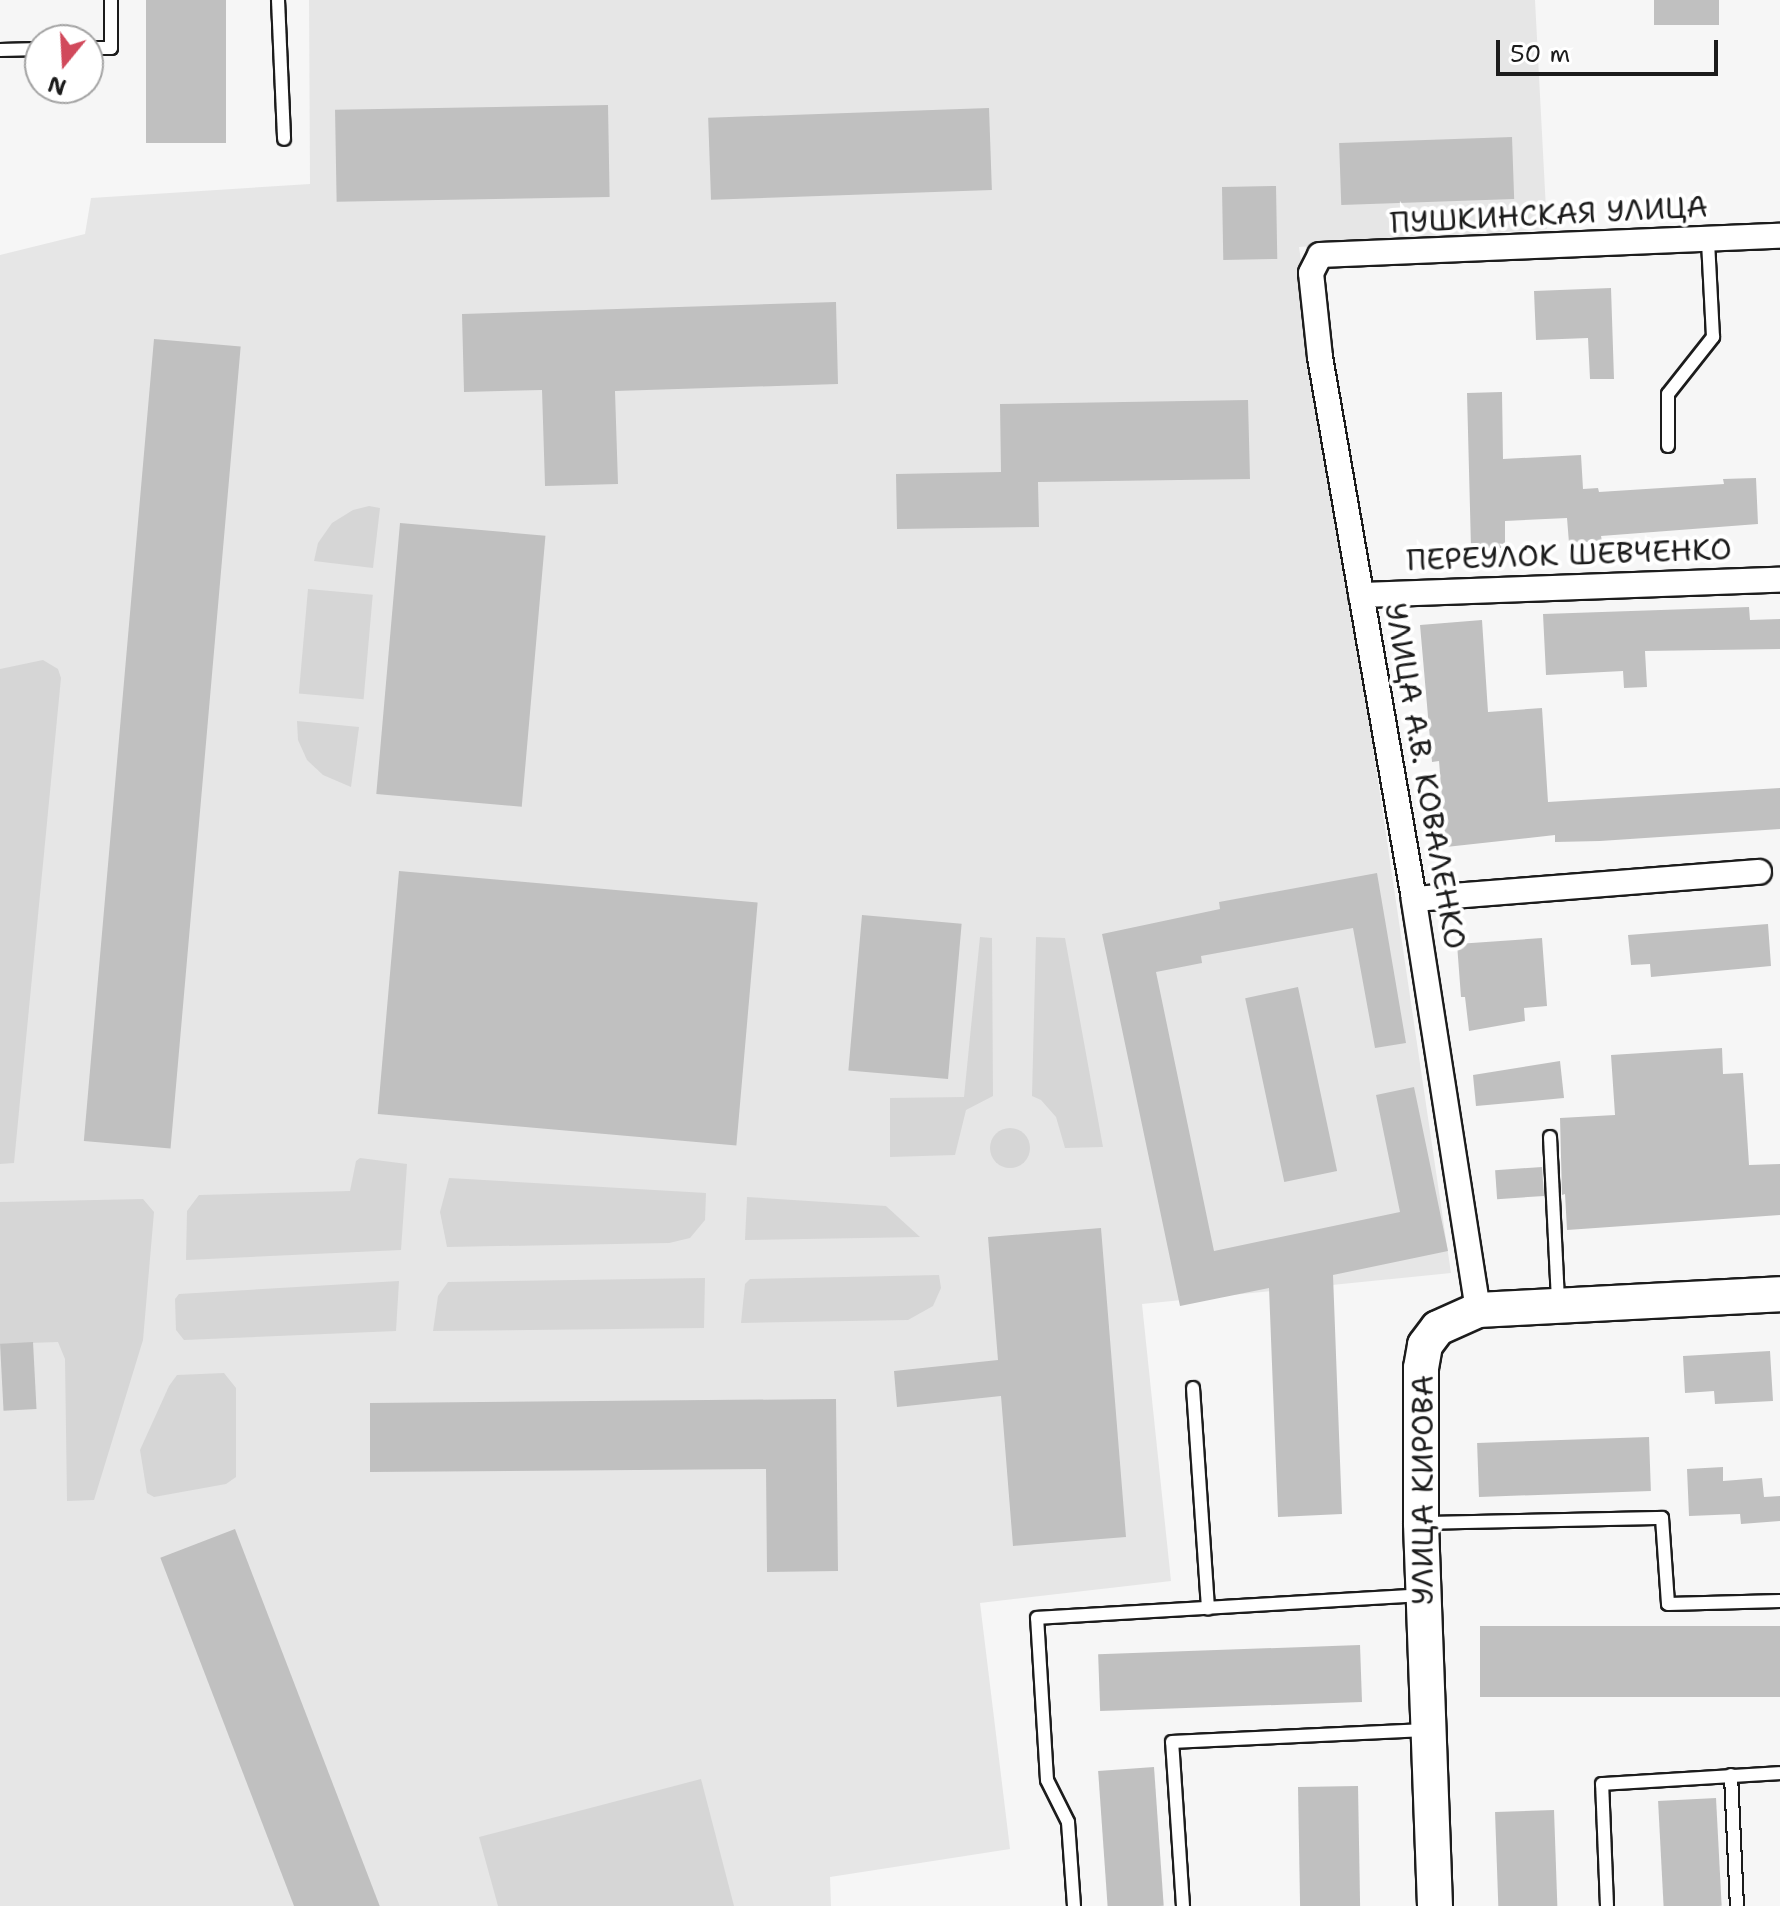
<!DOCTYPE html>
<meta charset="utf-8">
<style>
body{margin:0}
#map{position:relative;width:1780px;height:1906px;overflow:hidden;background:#f6f6f6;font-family:"Shantell Sans",sans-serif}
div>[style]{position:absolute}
.built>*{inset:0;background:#e6e6e6}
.green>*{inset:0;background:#d6d6d6;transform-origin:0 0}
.round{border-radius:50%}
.building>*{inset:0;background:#c0c0c0;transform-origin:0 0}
.roads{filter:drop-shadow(2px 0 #1c1c1c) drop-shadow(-2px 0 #1c1c1c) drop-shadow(0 2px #1c1c1c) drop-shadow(0 -2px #1c1c1c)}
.lane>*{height:12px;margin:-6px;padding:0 6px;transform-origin:6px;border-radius:6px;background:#fff}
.street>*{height:24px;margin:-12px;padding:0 12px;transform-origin:12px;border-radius:12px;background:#fff}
.secondary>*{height:34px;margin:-17px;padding:0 17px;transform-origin:17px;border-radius:17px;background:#fff}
span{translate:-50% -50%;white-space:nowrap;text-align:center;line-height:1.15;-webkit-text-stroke:8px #fff;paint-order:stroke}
.street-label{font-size:30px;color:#1c1c1c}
.north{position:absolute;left:24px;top:24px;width:80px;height:80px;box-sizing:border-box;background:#fff;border:2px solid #a4a4a4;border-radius:50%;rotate:198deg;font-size:22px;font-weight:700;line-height:32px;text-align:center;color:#1c1c1c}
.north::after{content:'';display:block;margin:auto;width:28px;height:36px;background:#d1495b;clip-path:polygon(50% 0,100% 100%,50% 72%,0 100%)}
.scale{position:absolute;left:1496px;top:40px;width:222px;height:36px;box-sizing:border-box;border:4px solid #1c1c1c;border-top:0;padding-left:10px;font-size:24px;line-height:28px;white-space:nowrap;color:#1c1c1c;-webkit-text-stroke:6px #fff;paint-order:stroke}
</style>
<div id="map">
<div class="built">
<div style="clip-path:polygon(309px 0,1535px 0,1547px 229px,1299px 247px,1451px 1273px,1142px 1304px,1171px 1581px,980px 1603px,1010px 1849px,830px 1877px,831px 1906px,0 1906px,0 255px,85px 234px,91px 198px,310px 184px)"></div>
</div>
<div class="green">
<div style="clip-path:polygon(369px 506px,380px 508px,373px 568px,314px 561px,318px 543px,332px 523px,353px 510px)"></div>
<div style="left:308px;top:589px;width:65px;height:105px;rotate:5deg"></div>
<div style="clip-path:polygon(43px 660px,58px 669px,61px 678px,14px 1163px,0 1164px,0 669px)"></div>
<div style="clip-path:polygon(297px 721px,359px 727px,351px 787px,323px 775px,307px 760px,298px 740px)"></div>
<div style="clip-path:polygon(980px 937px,992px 938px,993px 1096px,966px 1110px,955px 1155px,890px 1157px,890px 1098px,964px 1097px)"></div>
<div style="clip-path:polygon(1036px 937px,1065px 938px,1103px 1147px,1065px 1148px,1056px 1117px,1041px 1100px,1032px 1096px)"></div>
<div class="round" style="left:990px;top:1128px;width:40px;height:40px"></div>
<div style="clip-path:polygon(360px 1158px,407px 1164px,401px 1250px,186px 1260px,187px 1211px,199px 1195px,350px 1191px,356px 1161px)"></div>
<div style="clip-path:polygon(449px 1178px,706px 1193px,705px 1220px,690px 1238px,669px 1243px,447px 1247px,440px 1212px)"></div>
<div style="clip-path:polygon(747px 1197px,886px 1206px,920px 1237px,745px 1240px)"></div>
<div style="clip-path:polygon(143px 1199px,154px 1212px,143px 1340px,94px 1500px,67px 1501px,65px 1359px,58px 1342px,0 1344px,0 1202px)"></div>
<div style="clip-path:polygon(939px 1275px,941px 1288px,933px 1306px,908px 1320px,741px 1323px,745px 1284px,750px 1279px)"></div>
<div style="clip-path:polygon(705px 1278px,704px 1328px,433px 1331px,438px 1296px,448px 1282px)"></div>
<div style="clip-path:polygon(399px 1281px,396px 1331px,184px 1340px,176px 1330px,175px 1299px,179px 1294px)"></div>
<div style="clip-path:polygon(224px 1373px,236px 1388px,236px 1477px,226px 1484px,154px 1497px,147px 1493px,140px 1450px,169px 1386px,177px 1375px)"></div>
<div style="clip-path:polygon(701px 1779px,734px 1906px,498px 1906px,479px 1837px)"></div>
</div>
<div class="building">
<div style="left:146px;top:0;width:80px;height:143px"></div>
<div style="left:1654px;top:0;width:65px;height:25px"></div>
<div style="left:608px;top:105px;width:92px;height:273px;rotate:89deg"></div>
<div style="left:989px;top:108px;width:82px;height:281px;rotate:88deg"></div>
<div style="left:1512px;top:137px;width:62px;height:173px;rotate:88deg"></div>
<div style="left:1276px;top:186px;width:73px;height:54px;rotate:89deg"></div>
<div style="clip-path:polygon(1611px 288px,1614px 379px,1590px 379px,1588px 338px,1536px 340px,1534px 291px)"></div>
<div style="clip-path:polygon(836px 302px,838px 384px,615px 391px,618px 484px,545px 486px,542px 390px,464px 392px,462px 314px)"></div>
<div style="left:154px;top:339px;width:87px;height:805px;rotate:5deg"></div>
<div style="clip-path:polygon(1502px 392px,1503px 459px,1581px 455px,1583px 489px,1598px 488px,1599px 492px,1724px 484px,1723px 479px,1756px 478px,1758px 524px,1601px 536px,1602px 541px,1569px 543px,1567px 518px,1505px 521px,1505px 548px,1471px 548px,1467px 393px)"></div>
<div style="clip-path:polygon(1248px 400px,1250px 479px,1038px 482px,1039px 527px,897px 529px,896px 474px,1001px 472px,1000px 404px)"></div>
<div style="left:400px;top:523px;width:146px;height:272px;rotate:5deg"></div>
<div style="clip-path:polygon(1749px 607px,1750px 620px,1780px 619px,1780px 649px,1645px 651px,1647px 687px,1624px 688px,1623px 671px,1546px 675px,1543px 614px)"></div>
<div style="clip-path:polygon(1482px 620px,1488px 712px,1542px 708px,1548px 802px,1780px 788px,1780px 829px,1600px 841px,1555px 842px,1555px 835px,1446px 847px,1439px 761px,1432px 762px,1420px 625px)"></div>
<div style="left:399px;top:871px;width:360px;height:244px;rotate:5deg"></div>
<div style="clip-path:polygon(1377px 873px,1406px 1043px,1375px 1048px,1353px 928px,1201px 956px,1202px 963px,1156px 972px,1214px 1251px,1400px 1212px,1376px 1095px,1414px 1087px,1448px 1251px,1333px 1275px,1342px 1514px,1278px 1517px,1269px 1288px,1180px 1306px,1102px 934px,1220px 909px,1219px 902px)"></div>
<div style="left:862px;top:915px;width:100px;height:156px;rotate:5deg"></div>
<div style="clip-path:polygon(1768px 924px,1771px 966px,1651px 977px,1650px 964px,1631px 965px,1628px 935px)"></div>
<div style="clip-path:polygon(1542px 938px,1547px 1006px,1524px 1008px,1525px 1021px,1469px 1031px,1465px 997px,1461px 997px,1457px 944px)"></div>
<div style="left:1298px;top:987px;width:188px;height:54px;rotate:78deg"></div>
<div style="clip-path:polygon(1722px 1048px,1723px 1074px,1743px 1073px,1749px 1165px,1780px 1164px,1780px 1215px,1567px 1230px,1565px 1194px,1562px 1195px,1560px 1118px,1615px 1115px,1611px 1055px)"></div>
<div style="clip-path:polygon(1560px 1061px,1564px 1098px,1476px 1106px,1473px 1075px)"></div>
<div style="left:1542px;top:1167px;width:29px;height:47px;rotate:86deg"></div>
<div style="clip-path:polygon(1101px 1228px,1126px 1537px,1013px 1546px,1001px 1396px,897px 1407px,894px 1371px,998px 1360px,988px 1237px)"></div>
<div style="left:33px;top:1342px;width:67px;height:33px;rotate:87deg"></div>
<div style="clip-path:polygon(1770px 1351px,1773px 1401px,1715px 1404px,1714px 1391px,1685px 1393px,1683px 1356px)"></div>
<div style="clip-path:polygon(836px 1399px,838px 1571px,767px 1572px,766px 1469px,370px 1472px,370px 1403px)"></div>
<div style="left:1649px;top:1437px;width:54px;height:172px;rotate:88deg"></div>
<div style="clip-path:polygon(1723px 1467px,1723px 1481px,1762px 1478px,1764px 1497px,1780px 1496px,1780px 1521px,1741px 1524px,1740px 1514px,1689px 1516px,1687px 1469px)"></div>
<div style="left:235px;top:1529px;width:405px;height:80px;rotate:69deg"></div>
<div style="left:1780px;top:1626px;width:71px;height:300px;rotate:90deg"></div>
<div style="left:1360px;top:1645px;width:57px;height:262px;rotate:88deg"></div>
<div style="left:1154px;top:1767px;width:139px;height:56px;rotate:86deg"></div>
<div style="left:1358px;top:1786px;width:120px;height:60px;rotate:89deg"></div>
<div style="left:1716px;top:1798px;width:108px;height:58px;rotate:87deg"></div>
<div style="left:1554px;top:1810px;width:96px;height:59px;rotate:88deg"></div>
</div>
<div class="roads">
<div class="lane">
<div style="left:278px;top:0;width:139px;rotate:87.5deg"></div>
<div style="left:88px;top:48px;width:23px"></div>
<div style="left:111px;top:48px;width:48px;rotate:-90deg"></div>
<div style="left:0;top:50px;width:40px;rotate:-1.4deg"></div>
<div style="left:1668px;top:446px;width:52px;rotate:-90deg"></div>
<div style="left:1668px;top:394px;width:73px;rotate:-51.7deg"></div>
<div style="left:1713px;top:337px;width:97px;rotate:-93deg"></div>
<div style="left:1550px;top:1137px;width:166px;rotate:87.2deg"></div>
<div style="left:1193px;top:1388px;width:221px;rotate:86.1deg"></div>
<div style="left:1423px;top:1523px;width:239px;rotate:-1.2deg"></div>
<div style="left:1662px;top:1518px;width:86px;rotate:86deg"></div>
<div style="left:1668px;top:1604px;width:112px;rotate:-1.5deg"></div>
<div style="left:1731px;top:1775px;width:131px;rotate:87.4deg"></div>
<div style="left:1074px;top:1906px;width:84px;rotate:-94.1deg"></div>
<div style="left:1068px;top:1822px;width:47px;rotate:-116.6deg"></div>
<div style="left:1047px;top:1780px;width:162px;rotate:-93.5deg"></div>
<div style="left:1037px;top:1618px;width:384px;rotate:-3.4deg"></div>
<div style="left:1183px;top:1906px;width:164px;rotate:-93.8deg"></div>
<div style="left:1172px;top:1742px;width:253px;rotate:-2.7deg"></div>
<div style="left:1607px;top:1906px;width:122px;rotate:-92.3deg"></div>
<div style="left:1602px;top:1784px;width:178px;rotate:-3.5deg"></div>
</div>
<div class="street">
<div style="left:1361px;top:595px;width:419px;rotate:-2.1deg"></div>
<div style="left:1414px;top:899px;width:346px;rotate:-4.5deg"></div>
<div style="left:1478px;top:1310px;width:416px;rotate:-98.9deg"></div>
<div style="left:1414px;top:899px;width:550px;rotate:-99.84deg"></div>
<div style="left:1320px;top:357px;width:84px;rotate:-96.1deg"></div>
<div style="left:1311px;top:273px;width:20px;rotate:-63deg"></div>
<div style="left:1320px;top:255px;width:460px;rotate:-2.4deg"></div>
</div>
<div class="secondary">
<div style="left:1435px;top:1906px;width:383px;rotate:-92.1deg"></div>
<div style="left:1421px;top:1523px;width:155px;rotate:-90deg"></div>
<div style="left:1421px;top:1368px;width:23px;rotate:-80deg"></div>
<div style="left:1425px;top:1345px;width:21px;rotate:-53deg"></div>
<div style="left:1438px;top:1328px;width:44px;rotate:-24.2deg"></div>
<div style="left:1478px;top:1310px;width:302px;rotate:-3deg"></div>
</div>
</div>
<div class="street-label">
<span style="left:1549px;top:215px;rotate:-3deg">ПУШКИНСКАЯ УЛИЦА</span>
<span style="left:1569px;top:555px;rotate:-2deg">ПЕРЕУЛОК ШЕВЧЕНКО</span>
<span style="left:1425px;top:776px;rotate:80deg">УЛИЦА А.В. КОВАЛЕНКО</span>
<span style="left:1423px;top:1490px;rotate:-90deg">УЛИЦА КИРОВА</span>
</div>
<div class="north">N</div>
<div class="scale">50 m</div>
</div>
